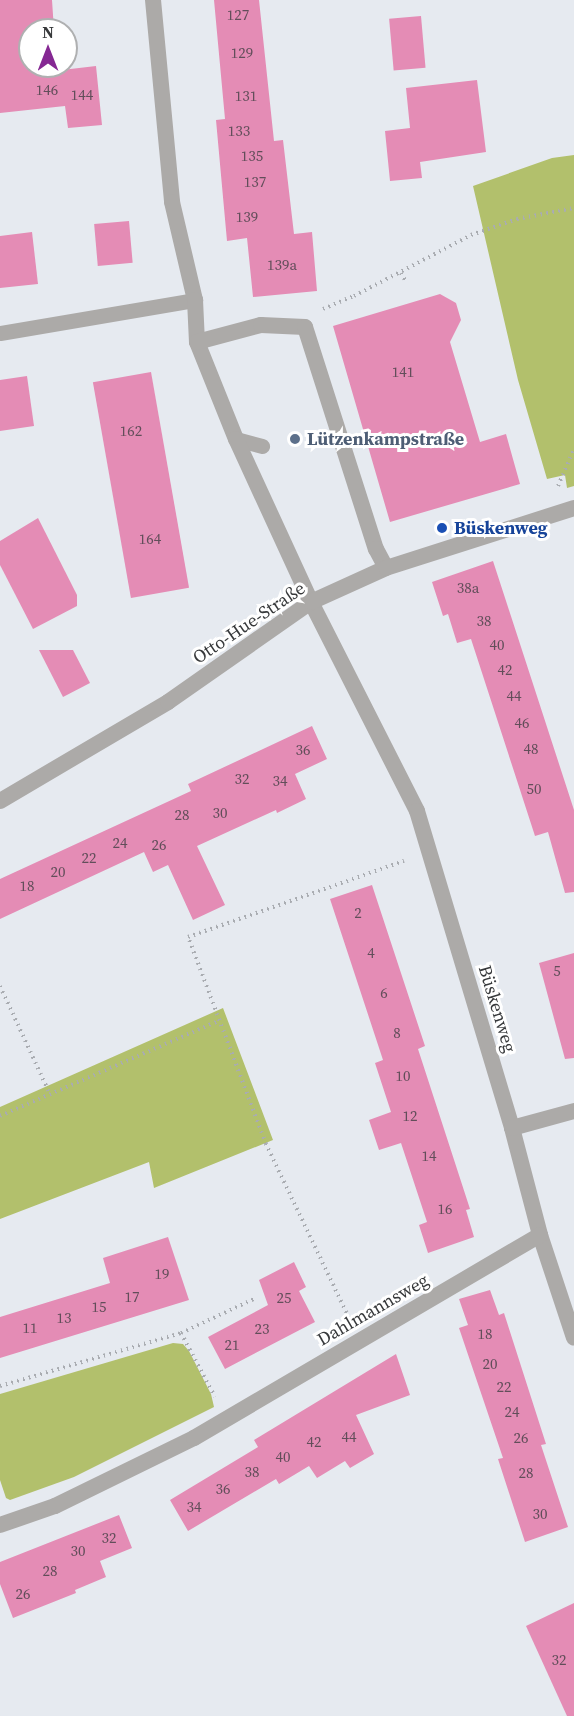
<!DOCTYPE html>
<meta charset="utf-8">
<style>
body{margin:0}
#map{position:relative;width:574px;height:1716px;overflow:hidden;background:#e6eaf0;font-family:"Source Serif 4",serif}
div>[style]{position:absolute}
.green>*{inset:0;background:#b2c06c}
.building>*{inset:0;background:#e48cb5;transform-origin:0 0}
.path>*{height:4px;margin-top:-2px;transform-origin:0;background:repeating-linear-gradient(90deg,#a9acb1 0 1.5px,transparent 0 6px)}
.service>*{height:15px;margin:-7.5px;padding:0 7.5px;transform-origin:7.5px;border-radius:7.5px;background:#acaaa8}
.minor>*{height:16px;margin:-8px;padding:0 8px;transform-origin:8px;border-radius:8px;background:#acaaa8}
.dots>*{width:16px;height:16px;translate:-50% -50%;box-sizing:border-box;border:3px solid #fff;border-radius:50%}
span{translate:-50% -50%;white-space:nowrap;text-align:center;line-height:1.15;-webkit-text-stroke:6px #fff;paint-order:stroke}
.number-label{font-size:15px;color:#624e5a}
.number-label span{-webkit-text-stroke-width:0}
.service-label{font-size:18px;color:#4e5e75;font-weight:700}
.left{translate:0 -50%;text-align:left}
.transit-label{font-size:18px;color:#164399;font-weight:700}
.street-label{font-size:18px;color:#37393b}
.north{position:absolute;left:18px;top:18px;width:60px;height:60px;box-sizing:border-box;background:#fff;border:2px solid #afb0b1;border-radius:50%;rotate:0deg;font-size:16px;font-weight:700;line-height:24px;text-align:center;color:#37393b}
.north::after{content:'';display:block;margin:auto;width:21px;height:27px;background:#852893;clip-path:polygon(50% 0,100% 100%,50% 72%,0 100%)}
</style>
<div id="map">
<div class="green">
<div style="clip-path:polygon(574px 155px,574px 486px,567px 488px,565px 475px,547px 479px,518px 380px,473px 186px,552px 158px)"></div>
<div style="clip-path:polygon(223px 1008px,273px 1140px,154px 1188px,149px 1162px,0 1219px,0 1107px)"></div>
<div style="clip-path:polygon(173px 1343px,183px 1344px,189px 1351px,211px 1394px,214px 1407px,74px 1477px,10px 1500px,6px 1498px,0 1480px,0 1394px)"></div>
</div>
<div class="building">
<div style="clip-path:polygon(0 0,52px 0,54px 30px,30px 30px,30px 66px,62px 66px,62px 70px,96px 66px,102px 125px,68px 128px,65px 106px,0 113px)"></div>
<div style="clip-path:polygon(214px 0,259px 0,274px 141px,283px 140px,294px 234px,312px 232px,317px 291px,253px 297px,247px 238px,227px 241px,216px 120px,225px 119px)"></div>
<div style="left:421px;top:16px;width:52px;height:32px;rotate:85deg"></div>
<div style="clip-path:polygon(477px 80px,486px 152px,420px 162px,422px 178px,390px 181px,385px 131px,410px 128px,406px 88px)"></div>
<div style="left:129px;top:221px;width:42px;height:35px;rotate:85deg"></div>
<div style="clip-path:polygon(32px 232px,38px 284px,0 288px,0 236px)"></div>
<div style="clip-path:polygon(440px 294px,456px 303px,461px 320px,450px 342px,480px 442px,506px 434px,520px 484px,390px 522px,333px 326px)"></div>
<div style="left:151px;top:372px;width:219px;height:59px;rotate:80deg"></div>
<div style="clip-path:polygon(27px 376px,34px 426px,0 431px,0 380px)"></div>
<div style="clip-path:polygon(38px 518px,77px 595px,77px 606px,33px 629px,0 565px,0 541px)"></div>
<div style="clip-path:polygon(493px 561px,574px 810px,574px 892px,565px 893px,548px 832px,535px 836px,471px 639px,457px 643px,448px 614px,443px 616px,432px 582px)"></div>
<div style="clip-path:polygon(39px 650px,73px 650px,90px 683px,63px 697px)"></div>
<div style="clip-path:polygon(312px 726px,327px 759px,295px 774px,306px 799px,277px 813px,276px 810px,197px 846px,225px 905px,193px 920px,168px 865px,153px 872px,144px 852px,0 919px,0 879px,191px 791px,188px 784px)"></div>
<div style="clip-path:polygon(372px 885px,425px 1046px,418px 1049px,470px 1209px,466px 1210px,474px 1237px,428px 1253px,419px 1225px,427px 1222px,401px 1143px,379px 1150px,369px 1120px,391px 1112px,375px 1063px,383px 1060px,330px 899px)"></div>
<div style="clip-path:polygon(574px 953px,574px 1058px,565px 1059px,539px 963px)"></div>
<div style="clip-path:polygon(168px 1237px,189px 1300px,0 1358px,0 1317px,110px 1283px,103px 1258px)"></div>
<div style="clip-path:polygon(294px 1262px,306px 1287px,299px 1291px,315px 1322px,225px 1369px,208px 1337px,268px 1305px,259px 1280px)"></div>
<div style="clip-path:polygon(490px 1290px,499px 1315px,504px 1313px,546px 1444px,541px 1445px,568px 1527px,525px 1542px,498px 1459px,503px 1458px,459px 1328px,468px 1325px,459px 1299px)"></div>
<div style="clip-path:polygon(396px 1354px,410px 1395px,356px 1415px,374px 1454px,350px 1468px,345px 1461px,317px 1478px,309px 1466px,279px 1484px,276px 1479px,188px 1531px,170px 1500px,258px 1447px,254px 1440px)"></div>
<div style="clip-path:polygon(119px 1515px,132px 1548px,100px 1561px,106px 1577px,75px 1590px,76px 1593px,13px 1618px,0 1584px,0 1562px)"></div>
<div style="clip-path:polygon(574px 1603px,574px 1716px,567px 1716px,526px 1626px)"></div>
</div>
<div class="path">
<div style="left:401px;top:273px;width:8px;rotate:60deg"></div>
<div style="left:323px;top:309px;width:34px;rotate:-23deg"></div>
<div style="left:354px;top:296px;width:132px;rotate:-27.5deg"></div>
<div style="left:471px;top:235px;width:49px;rotate:-19.2deg"></div>
<div style="left:517px;top:219px;width:58px;rotate:-10.9deg"></div>
<div style="left:558px;top:486px;width:40px;rotate:-66.6deg"></div>
<div style="left:0;top:986px;width:119px;rotate:65.2deg"></div>
<div style="left:0;top:1116px;width:239px;rotate:-23.5deg"></div>
<div style="left:349px;top:1318px;width:193px;rotate:-115.5deg"></div>
<div style="left:266px;top:1144px;width:221px;rotate:-110.6deg"></div>
<div style="left:188px;top:937px;width:229px;rotate:-19.4deg"></div>
<div style="left:181px;top:1333px;width:72px;rotate:62deg"></div>
<div style="left:0;top:1386px;width:189px;rotate:-16.3deg"></div>
<div style="left:181px;top:1333px;width:81px;rotate:-25deg"></div>
</div>
<div class="service">
<div style="left:0;top:333px;width:198px;rotate:-9.6deg"></div>
<div style="left:236px;top:439px;width:27px;rotate:15deg"></div>
</div>
<div class="minor">
<div style="left:153px;top:0;width:203px;rotate:84.6deg"></div>
<div style="left:172px;top:202px;width:101px;rotate:76.8deg"></div>
<div style="left:195px;top:300px;width:42px;rotate:87.3deg"></div>
<div style="left:197px;top:342px;width:105px;rotate:68.1deg"></div>
<div style="left:236px;top:439px;width:179px;rotate:65.3deg"></div>
<div style="left:311px;top:602px;width:234px;rotate:63.1deg"></div>
<div style="left:417px;top:811px;width:331px;rotate:73.3deg"></div>
<div style="left:512px;top:1128px;width:111px;rotate:75.3deg"></div>
<div style="left:540px;top:1235px;width:108px;rotate:71.7deg"></div>
<div style="left:197px;top:342px;width:66px;rotate:-14.9deg"></div>
<div style="left:261px;top:325px;width:44px;rotate:2.6deg"></div>
<div style="left:305px;top:327px;width:233px;rotate:72.3deg"></div>
<div style="left:376px;top:549px;width:21px;rotate:62deg"></div>
<div style="left:0;top:801px;width:195px;rotate:-30.5deg"></div>
<div style="left:168px;top:702px;width:174px;rotate:-35deg"></div>
<div style="left:311px;top:602px;width:82px;rotate:-24.4deg"></div>
<div style="left:386px;top:568px;width:197px;rotate:-17.7deg"></div>
<div style="left:512px;top:1128px;width:64px;rotate:-15.3deg"></div>
<div style="left:0;top:1525px;width:58px;rotate:-19.1deg"></div>
<div style="left:55px;top:1506px;width:155px;rotate:-26.1deg"></div>
<div style="left:194px;top:1438px;width:401px;rotate:-30.4deg"></div>
</div>
<div class="dots">
<div style="left:295px;top:439px;background:#5c6f8a"></div>
<div style="left:442px;top:528px;background:#1a4fb4"></div>
</div>
<div class="number-label">
<span style="left:238px;top:15px">127</span>
<span style="left:242px;top:53px">129</span>
<span style="left:47px;top:90px">146</span>
<span style="left:82px;top:95px">144</span>
<span style="left:246px;top:96px">131</span>
<span style="left:239px;top:131px">133</span>
<span style="left:252px;top:156px">135</span>
<span style="left:255px;top:182px">137</span>
<span style="left:247px;top:217px">139</span>
<span style="left:282px;top:265px">139a</span>
<span style="left:403px;top:372px">141</span>
<span style="left:131px;top:431px">162</span>
<span style="left:150px;top:539px">164</span>
<span style="left:468px;top:588px">38a</span>
<span style="left:484px;top:621px">38</span>
<span style="left:497px;top:645px">40</span>
<span style="left:505px;top:670px">42</span>
<span style="left:514px;top:696px">44</span>
<span style="left:522px;top:723px">46</span>
<span style="left:531px;top:749px">48</span>
<span style="left:303px;top:750px">36</span>
<span style="left:242px;top:779px">32</span>
<span style="left:280px;top:781px">34</span>
<span style="left:534px;top:789px">50</span>
<span style="left:220px;top:813px">30</span>
<span style="left:182px;top:815px">28</span>
<span style="left:120px;top:843px">24</span>
<span style="left:159px;top:845px">26</span>
<span style="left:89px;top:858px">22</span>
<span style="left:58px;top:872px">20</span>
<span style="left:27px;top:886px">18</span>
<span style="left:358px;top:913px">2</span>
<span style="left:371px;top:953px">4</span>
<span style="left:557px;top:971px">5</span>
<span style="left:384px;top:993px">6</span>
<span style="left:397px;top:1033px">8</span>
<span style="left:403px;top:1076px">10</span>
<span style="left:410px;top:1116px">12</span>
<span style="left:429px;top:1156px">14</span>
<span style="left:445px;top:1209px">16</span>
<span style="left:162px;top:1274px">19</span>
<span style="left:132px;top:1297px">17</span>
<span style="left:284px;top:1298px">25</span>
<span style="left:99px;top:1307px">15</span>
<span style="left:64px;top:1318px">13</span>
<span style="left:30px;top:1328px">11</span>
<span style="left:262px;top:1329px">23</span>
<span style="left:485px;top:1334px">18</span>
<span style="left:232px;top:1345px">21</span>
<span style="left:490px;top:1364px">20</span>
<span style="left:504px;top:1387px">22</span>
<span style="left:512px;top:1412px">24</span>
<span style="left:349px;top:1437px">44</span>
<span style="left:521px;top:1438px">26</span>
<span style="left:314px;top:1442px">42</span>
<span style="left:283px;top:1457px">40</span>
<span style="left:252px;top:1472px">38</span>
<span style="left:526px;top:1473px">28</span>
<span style="left:223px;top:1489px">36</span>
<span style="left:194px;top:1507px">34</span>
<span style="left:540px;top:1514px">30</span>
<span style="left:109px;top:1538px">32</span>
<span style="left:78px;top:1551px">30</span>
<span style="left:50px;top:1571px">28</span>
<span style="left:23px;top:1594px">26</span>
<span style="left:559px;top:1660px">32</span>
</div>
<div class="service-label">
<span class="left" style="left:307px;top:439px">Lützenkampstraße</span>
</div>
<div class="transit-label">
<span class="left" style="left:454px;top:528px">Büskenweg</span>
</div>
<div class="street-label">
<span style="left:249px;top:623px;rotate:-34deg">Otto-Hue-Straße</span>
<span style="left:497px;top:1009px;rotate:73deg">Büskenweg</span>
<span style="left:373px;top:1310px;rotate:-30deg">Dahlmannsweg</span>
</div>
<div class="north">N</div>
</div>
